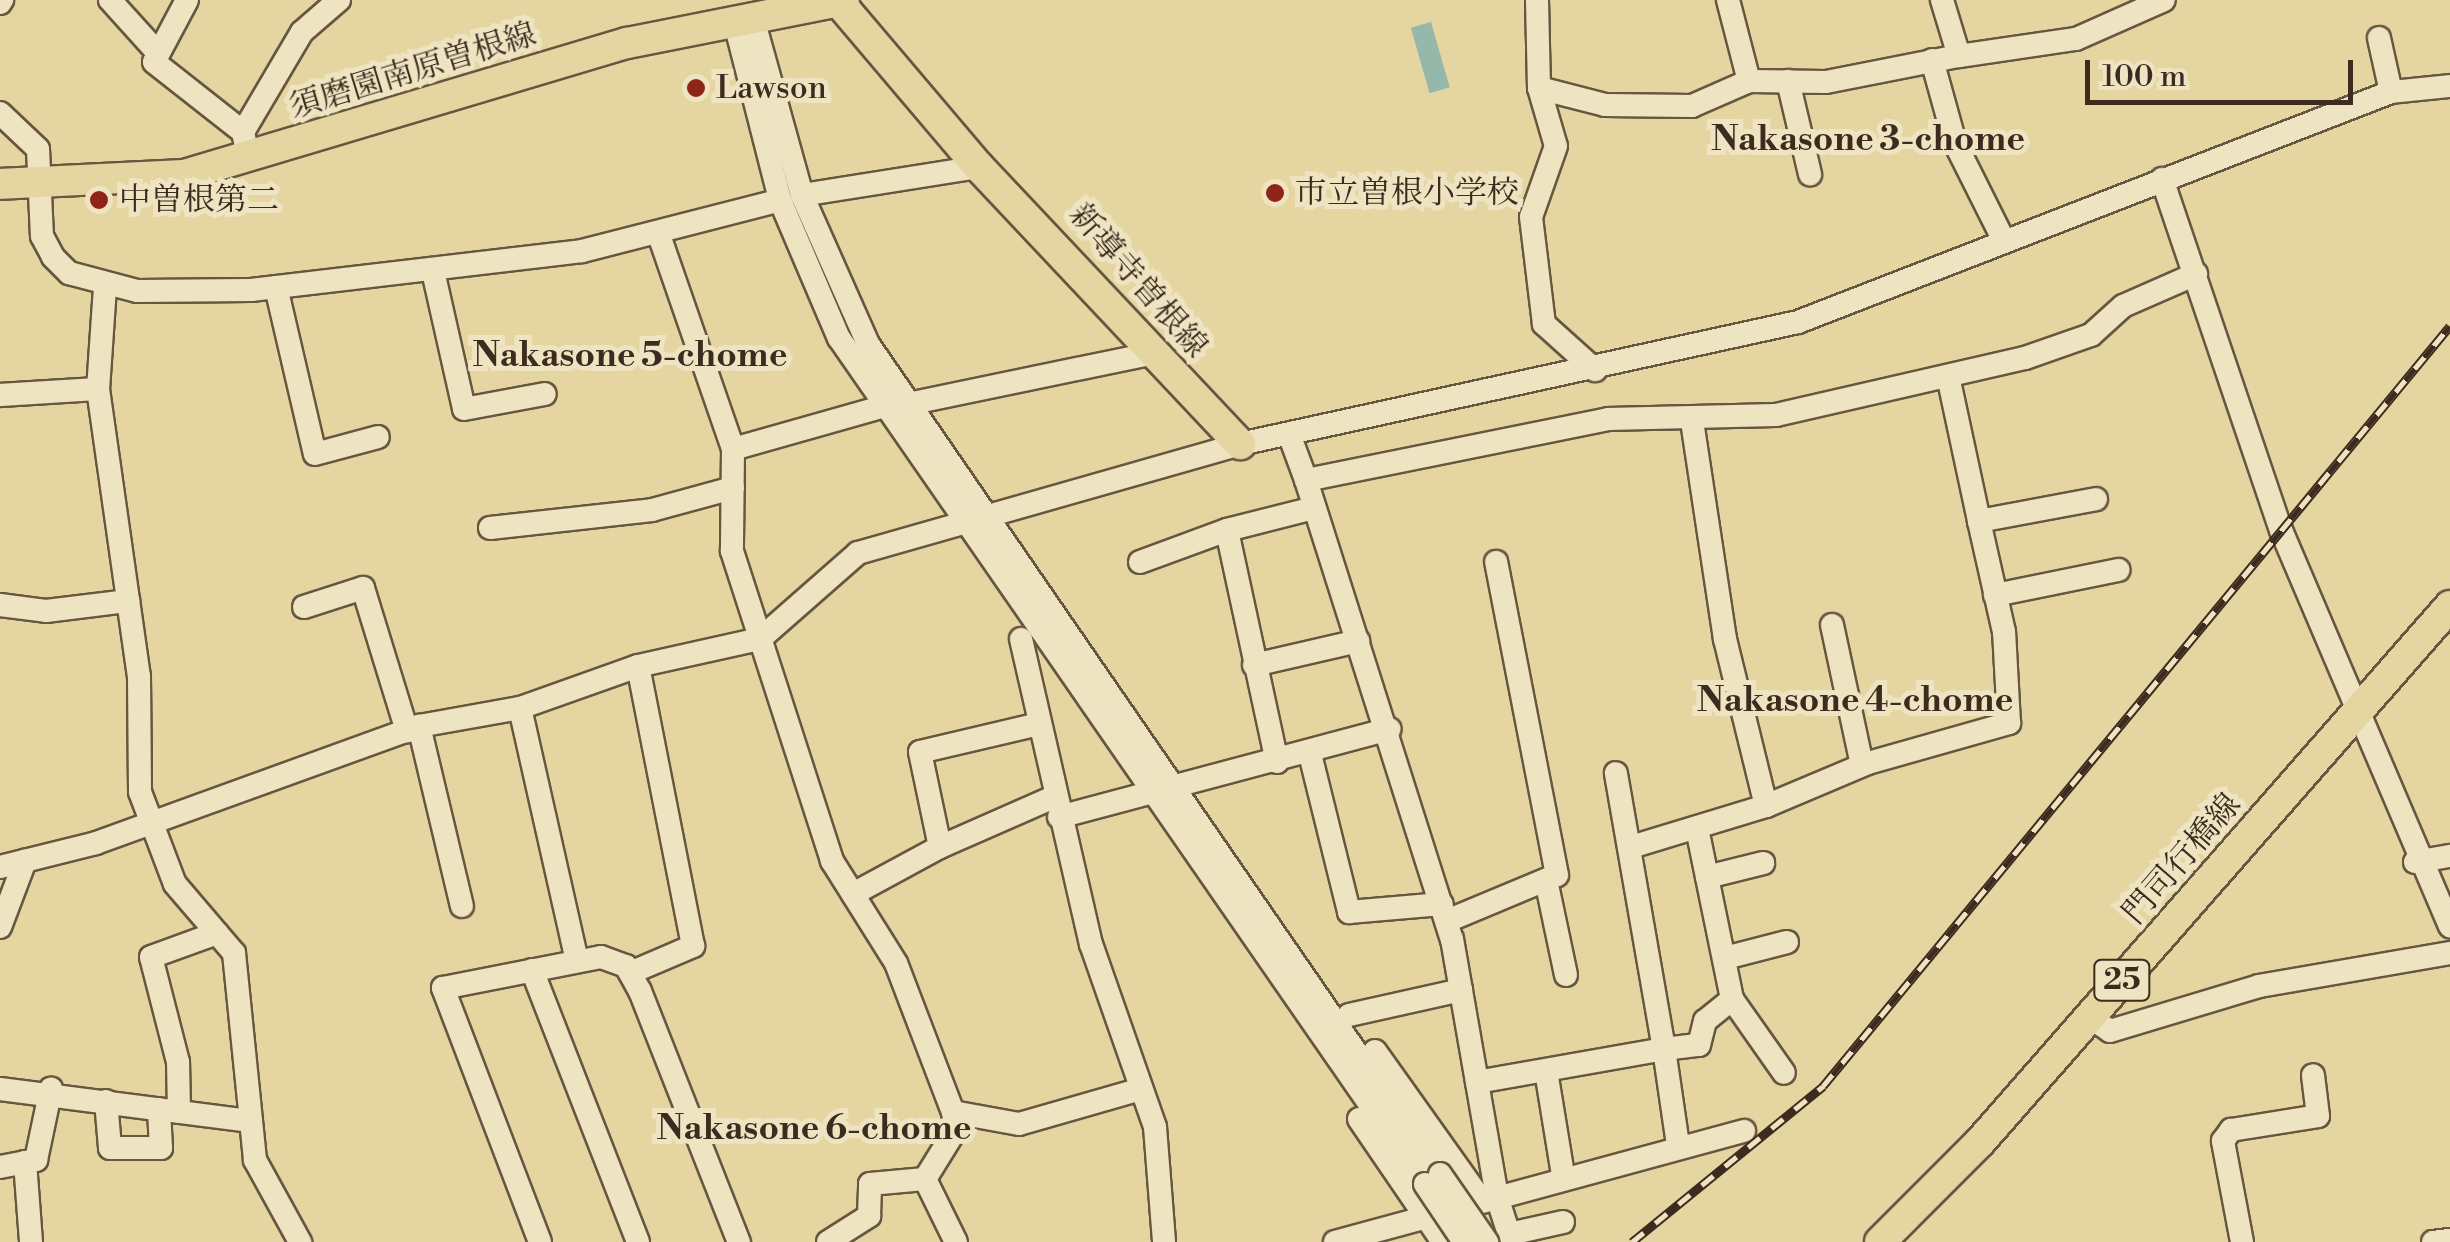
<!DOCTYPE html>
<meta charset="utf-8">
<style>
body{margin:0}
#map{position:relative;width:2450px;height:1242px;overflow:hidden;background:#e5d5a1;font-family:"Libre Bodoni","Noto Serif JP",serif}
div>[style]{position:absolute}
.water>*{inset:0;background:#96b8ab;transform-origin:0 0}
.roads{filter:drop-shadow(2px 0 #675640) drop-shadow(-2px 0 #675640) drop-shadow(0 2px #675640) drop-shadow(0 -2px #675640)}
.minor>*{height:22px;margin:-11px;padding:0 11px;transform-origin:11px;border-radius:11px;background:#eee4c2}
.major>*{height:30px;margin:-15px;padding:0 15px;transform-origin:15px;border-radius:15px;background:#e5d5a1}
.rail>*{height:9px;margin-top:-4.5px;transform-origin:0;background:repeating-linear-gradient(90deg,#eee4c2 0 15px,#3d2b1f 0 30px);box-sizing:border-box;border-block:2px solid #3d2b1f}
.bridges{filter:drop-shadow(2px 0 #675640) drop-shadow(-2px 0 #675640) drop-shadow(0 2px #675640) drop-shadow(0 -2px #675640)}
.minor-bridge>*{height:22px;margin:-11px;padding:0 11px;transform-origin:11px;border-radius:11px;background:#eee4c2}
.dots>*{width:28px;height:28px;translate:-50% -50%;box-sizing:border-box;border:5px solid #eee4c2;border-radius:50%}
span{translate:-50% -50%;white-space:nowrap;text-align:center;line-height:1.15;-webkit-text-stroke:10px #eee4c2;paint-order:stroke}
.shield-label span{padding:2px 8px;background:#eee4c2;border:2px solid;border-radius:8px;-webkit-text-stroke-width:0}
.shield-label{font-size:30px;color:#3d2b1f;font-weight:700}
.street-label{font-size:32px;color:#3d2b1f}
.poi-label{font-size:32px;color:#3d2b1f}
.left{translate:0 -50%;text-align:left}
.neighbourhood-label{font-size:35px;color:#3d2b1f;font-weight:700}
.scale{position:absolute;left:2085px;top:60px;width:268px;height:45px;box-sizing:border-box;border:5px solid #3d2b1f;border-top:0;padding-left:12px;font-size:30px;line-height:35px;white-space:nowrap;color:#3d2b1f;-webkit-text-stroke:8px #eee4c2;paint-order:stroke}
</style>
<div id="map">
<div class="water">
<div style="left:1431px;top:22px;width:68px;height:21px;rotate:74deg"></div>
</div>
<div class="roads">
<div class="minor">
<div style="left:110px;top:0;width:70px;rotate:47.9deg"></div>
<div style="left:187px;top:0;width:70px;rotate:118deg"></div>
<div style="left:154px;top:62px;width:113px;rotate:38.2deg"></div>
<div style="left:243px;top:132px;width:25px;rotate:78deg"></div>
<div style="left:1537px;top:0;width:88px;rotate:88.7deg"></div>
<div style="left:1539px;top:88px;width:60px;rotate:73.7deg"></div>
<div style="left:1556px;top:146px;width:75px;rotate:109.4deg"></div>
<div style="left:1531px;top:217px;width:108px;rotate:83.1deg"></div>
<div style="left:1544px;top:324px;width:69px;rotate:42deg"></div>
<div style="left:1728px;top:0;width:84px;rotate:75.5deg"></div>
<div style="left:0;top:3px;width:4px;rotate:-56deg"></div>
<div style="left:752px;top:15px;width:187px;rotate:74.5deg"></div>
<div style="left:802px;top:195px;width:163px;rotate:66.1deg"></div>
<div style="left:868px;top:344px;width:1008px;rotate:55.43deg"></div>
<div style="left:734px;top:19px;width:187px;rotate:75.7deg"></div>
<div style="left:780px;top:200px;width:150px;rotate:66.9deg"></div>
<div style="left:839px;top:338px;width:1029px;rotate:55.29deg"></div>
<div style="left:2379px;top:38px;width:55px;rotate:77.5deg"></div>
<div style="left:1959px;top:56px;width:118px;rotate:-8.3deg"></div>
<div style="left:2076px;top:39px;width:96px;rotate:-23.9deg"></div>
<div style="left:1932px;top:60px;width:86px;rotate:74.5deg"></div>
<div style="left:1955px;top:143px;width:107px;rotate:63.4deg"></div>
<div style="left:1788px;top:81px;width:96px;rotate:76.7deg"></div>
<div style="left:1539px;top:88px;width:68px;rotate:14.4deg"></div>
<div style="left:1605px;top:105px;width:87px;rotate:0.7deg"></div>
<div style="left:1692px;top:106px;width:62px;rotate:-23.7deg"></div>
<div style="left:1749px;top:81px;width:77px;rotate:0.7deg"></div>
<div style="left:1826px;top:82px;width:136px;rotate:-11.1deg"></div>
<div style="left:1959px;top:56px;width:59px;rotate:-106.9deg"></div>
<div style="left:0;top:113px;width:52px;rotate:43.5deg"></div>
<div style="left:38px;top:149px;width:87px;rotate:87.4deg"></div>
<div style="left:42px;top:236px;width:24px;rotate:62deg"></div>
<div style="left:53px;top:257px;width:23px;rotate:45deg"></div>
<div style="left:69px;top:273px;width:70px;rotate:14.8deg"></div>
<div style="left:137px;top:291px;width:114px;rotate:-0.5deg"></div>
<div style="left:251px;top:290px;width:333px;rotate:-6.7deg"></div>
<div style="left:582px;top:251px;width:204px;rotate:-14.4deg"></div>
<div style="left:243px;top:132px;width:116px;rotate:-59.5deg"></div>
<div style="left:302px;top:32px;width:49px;rotate:-40.9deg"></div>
<div style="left:2162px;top:179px;width:371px;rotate:71.3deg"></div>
<div style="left:2281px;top:530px;width:431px;rotate:66.9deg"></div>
<div style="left:802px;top:195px;width:179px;rotate:-9deg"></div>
<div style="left:659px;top:235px;width:226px;rotate:70.9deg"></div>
<div style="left:733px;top:449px;width:102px;rotate:90.6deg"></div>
<div style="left:732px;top:551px;width:326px;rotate:72.1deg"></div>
<div style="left:832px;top:861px;width:120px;rotate:57.9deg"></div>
<div style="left:896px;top:963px;width:160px;rotate:69.1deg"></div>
<div style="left:953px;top:1112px;width:67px;rotate:10.3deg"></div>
<div style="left:1019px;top:1124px;width:127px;rotate:-16deg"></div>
<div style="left:433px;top:271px;width:141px;rotate:77.3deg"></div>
<div style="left:464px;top:409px;width:82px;rotate:-10.5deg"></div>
<div style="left:105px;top:287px;width:102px;rotate:93.9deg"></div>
<div style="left:98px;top:389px;width:290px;rotate:81.9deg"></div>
<div style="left:139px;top:676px;width:116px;rotate:89.5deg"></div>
<div style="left:140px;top:792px;width:98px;rotate:69.2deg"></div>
<div style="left:175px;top:884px;width:91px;rotate:49.5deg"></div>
<div style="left:234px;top:953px;width:208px;rotate:84.2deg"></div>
<div style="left:255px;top:1160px;width:94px;rotate:61.2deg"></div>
<div style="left:276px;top:287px;width:171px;rotate:76.9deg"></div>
<div style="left:315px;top:454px;width:65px;rotate:-15.1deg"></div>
<div style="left:1948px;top:376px;width:148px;rotate:77.9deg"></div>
<div style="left:1979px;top:521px;width:119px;rotate:-10.6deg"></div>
<div style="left:0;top:395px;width:98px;rotate:-3.5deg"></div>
<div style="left:908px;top:404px;width:252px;rotate:-11.7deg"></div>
<div style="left:1692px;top:421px;width:220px;rotate:81.4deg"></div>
<div style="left:1725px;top:639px;width:172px;rotate:76.2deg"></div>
<div style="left:1766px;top:806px;width:111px;rotate:-22.9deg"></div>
<div style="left:1868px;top:763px;width:147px;rotate:-15.8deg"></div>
<div style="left:2009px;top:723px;width:91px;rotate:-93.1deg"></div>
<div style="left:2004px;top:632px;width:114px;rotate:-102.7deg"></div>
<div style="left:1289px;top:434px;width:49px;rotate:69.7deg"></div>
<div style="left:1306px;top:480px;width:308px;rotate:-11.4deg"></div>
<div style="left:1608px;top:419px;width:168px;rotate:-1.4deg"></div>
<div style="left:1776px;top:415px;width:255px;rotate:-12.9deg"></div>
<div style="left:2025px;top:358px;width:70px;rotate:-19.2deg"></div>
<div style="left:2091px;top:335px;width:43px;rotate:-42.2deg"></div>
<div style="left:2123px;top:306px;width:80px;rotate:-23.7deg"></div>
<div style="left:733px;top:449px;width:158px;rotate:-15.8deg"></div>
<div style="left:1306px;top:480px;width:482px;rotate:72.4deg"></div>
<div style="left:1452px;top:939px;width:263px;rotate:80.1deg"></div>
<div style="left:1497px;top:1198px;width:168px;rotate:164.8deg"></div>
<div style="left:490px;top:528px;width:163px;rotate:-6.3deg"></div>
<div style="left:652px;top:510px;width:84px;rotate:-15.2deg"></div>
<div style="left:1140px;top:562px;width:93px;rotate:-20.2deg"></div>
<div style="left:1995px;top:595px;width:126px;rotate:-11.5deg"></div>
<div style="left:0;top:605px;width:46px;rotate:7.4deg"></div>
<div style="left:46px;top:611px;width:83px;rotate:-7deg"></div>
<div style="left:304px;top:607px;width:62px;rotate:-17.9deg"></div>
<div style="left:363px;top:588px;width:150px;rotate:72.9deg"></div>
<div style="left:1832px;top:625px;width:143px;rotate:77.9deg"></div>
<div style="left:1021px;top:639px;width:313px;rotate:77.1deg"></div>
<div style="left:1091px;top:944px;width:194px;rotate:70.7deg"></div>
<div style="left:1155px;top:1127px;width:115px;rotate:85.5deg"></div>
<div style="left:1254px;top:665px;width:107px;rotate:-13deg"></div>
<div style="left:520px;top:708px;width:259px;rotate:77.3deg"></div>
<div style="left:1039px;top:724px;width:122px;rotate:166.8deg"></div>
<div style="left:920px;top:752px;width:97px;rotate:78.1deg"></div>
<div style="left:940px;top:847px;width:124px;rotate:-23.7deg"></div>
<div style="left:419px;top:726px;width:185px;rotate:76.6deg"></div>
<div style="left:1310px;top:754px;width:163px;rotate:76.1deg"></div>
<div style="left:1349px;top:912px;width:93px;rotate:-4.9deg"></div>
<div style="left:1277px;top:762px;width:237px;rotate:-102.2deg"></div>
<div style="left:1227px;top:530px;width:90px;rotate:-14.2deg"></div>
<div style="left:1059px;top:817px;width:342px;rotate:-14.9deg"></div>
<div style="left:1631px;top:847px;width:141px;rotate:-16.9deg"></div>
<div style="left:2415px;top:862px;width:36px;rotate:-10deg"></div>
<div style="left:0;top:867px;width:99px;rotate:-14deg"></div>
<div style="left:96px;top:843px;width:344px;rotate:-19.9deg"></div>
<div style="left:419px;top:726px;width:103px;rotate:-10.1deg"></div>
<div style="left:520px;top:708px;width:125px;rotate:-19.6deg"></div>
<div style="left:638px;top:666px;width:125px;rotate:-12.5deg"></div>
<div style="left:760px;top:639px;width:130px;rotate:-41.3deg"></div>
<div style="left:858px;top:553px;width:397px;rotate:-15.9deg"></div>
<div style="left:1240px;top:444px;width:571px;rotate:-12.33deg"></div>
<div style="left:1798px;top:322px;width:636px;rotate:-21.2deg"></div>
<div style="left:2391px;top:92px;width:59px;rotate:-5.8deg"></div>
<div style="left:1707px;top:877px;width:58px;rotate:-14deg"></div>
<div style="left:1546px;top:880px;width:97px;rotate:78.1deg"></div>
<div style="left:853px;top:894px;width:99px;rotate:-28.4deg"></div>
<div style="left:1447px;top:921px;width:119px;rotate:-22.7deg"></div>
<div style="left:1557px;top:875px;width:319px;rotate:-101deg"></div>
<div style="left:0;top:927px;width:71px;rotate:-69.3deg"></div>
<div style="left:1725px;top:958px;width:64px;rotate:-14.5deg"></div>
<div style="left:532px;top:970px;width:292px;rotate:68.7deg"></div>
<div style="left:630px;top:973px;width:69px;rotate:-23.2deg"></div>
<div style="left:693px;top:946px;width:285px;rotate:-101.1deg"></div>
<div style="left:1732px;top:999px;width:90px;rotate:54.9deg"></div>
<div style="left:1349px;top:1015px;width:115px;rotate:-12.6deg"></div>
<div style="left:2090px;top:1017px;width:24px;rotate:35deg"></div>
<div style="left:2110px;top:1031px;width:156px;rotate:-16.8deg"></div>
<div style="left:2259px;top:986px;width:194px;rotate:-9.8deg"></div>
<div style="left:1375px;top:1051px;width:184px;rotate:54.5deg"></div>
<div style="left:1546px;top:1071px;width:105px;rotate:80.7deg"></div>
<div style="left:1477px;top:1082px;width:190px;rotate:-10deg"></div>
<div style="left:1664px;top:1049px;width:280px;rotate:-99.9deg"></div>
<div style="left:0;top:1089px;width:253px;rotate:7.3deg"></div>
<div style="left:106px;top:1101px;width:47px;rotate:85.1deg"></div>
<div style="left:110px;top:1148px;width:51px"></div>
<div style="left:161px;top:1148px;width:39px;rotate:-93deg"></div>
<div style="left:179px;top:1112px;width:50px;rotate:-91.1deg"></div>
<div style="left:178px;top:1062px;width:108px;rotate:-104.4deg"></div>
<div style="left:151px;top:957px;width:70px;rotate:-20deg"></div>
<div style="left:953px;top:1112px;width:17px;rotate:80deg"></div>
<div style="left:956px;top:1129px;width:59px;rotate:121.8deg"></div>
<div style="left:925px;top:1179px;width:70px;rotate:63.8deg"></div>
<div style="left:1359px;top:1119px;width:149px;rotate:55.7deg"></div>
<div style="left:1678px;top:1145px;width:97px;rotate:-98.3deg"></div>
<div style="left:1664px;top:1049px;width:35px;rotate:-7deg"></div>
<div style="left:1699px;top:1045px;width:25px;rotate:-76deg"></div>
<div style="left:1705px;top:1021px;width:35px;rotate:-39deg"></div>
<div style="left:1732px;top:999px;width:175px;rotate:-101.6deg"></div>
<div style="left:25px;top:1162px;width:80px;rotate:85.7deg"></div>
<div style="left:0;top:1167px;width:37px;rotate:-11deg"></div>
<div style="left:36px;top:1160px;width:73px;rotate:-78.1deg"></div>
<div style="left:1563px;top:1222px;width:55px;rotate:167.5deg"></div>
<div style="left:1509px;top:1234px;width:38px;rotate:-108deg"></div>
<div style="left:1497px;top:1198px;width:256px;rotate:-15.2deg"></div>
<div style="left:540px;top:1242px;width:272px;rotate:-110.9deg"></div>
<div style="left:443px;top:988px;width:161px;rotate:-11.1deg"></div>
<div style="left:601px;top:957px;width:27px;rotate:20deg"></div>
<div style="left:626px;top:966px;width:29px;rotate:61deg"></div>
<div style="left:640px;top:991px;width:270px;rotate:68.5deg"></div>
<div style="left:828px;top:1242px;width:49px;rotate:-32.4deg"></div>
<div style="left:869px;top:1216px;width:32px;rotate:-88deg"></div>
<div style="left:870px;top:1184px;width:55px;rotate:-5.2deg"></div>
<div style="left:2242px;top:1242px;width:103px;rotate:-100.7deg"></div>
<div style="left:2223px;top:1141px;width:14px;rotate:-54deg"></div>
<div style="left:2231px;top:1130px;width:88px;rotate:-9.1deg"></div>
<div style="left:2318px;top:1116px;width:41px;rotate:-97deg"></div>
<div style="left:2433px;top:1242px;width:17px;rotate:-7deg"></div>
</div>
<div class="major">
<div style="left:838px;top:1px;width:218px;rotate:49.7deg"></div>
<div style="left:979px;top:167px;width:381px;rotate:46.7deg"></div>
<div style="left:0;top:184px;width:184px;rotate:-2.8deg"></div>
<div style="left:184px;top:175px;width:462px;rotate:-16.6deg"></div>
<div style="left:627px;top:43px;width:221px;rotate:-11.2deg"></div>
<div style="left:1880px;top:1242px;width:141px;rotate:-45deg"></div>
<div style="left:1980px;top:1142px;width:713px;rotate:-48.75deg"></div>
</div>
</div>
<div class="rail">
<div style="left:1632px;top:1242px;width:247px;rotate:-39.2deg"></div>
<div style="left:1823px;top:1086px;width:985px;rotate:-50.48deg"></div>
</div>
<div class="bridges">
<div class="minor-bridge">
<div style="left:1440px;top:1174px;width:83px;rotate:55.3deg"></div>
<div style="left:1425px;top:1184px;width:70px;rotate:56.1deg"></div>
</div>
</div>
<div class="dots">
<div style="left:696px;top:88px;background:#8f2418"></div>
<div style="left:1275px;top:193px;background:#8f2418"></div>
<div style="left:99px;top:200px;background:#8f2418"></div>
</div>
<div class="shield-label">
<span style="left:2122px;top:980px">25</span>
</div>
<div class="street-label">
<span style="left:413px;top:71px;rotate:-17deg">須磨園南原曽根線</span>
<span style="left:1138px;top:281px;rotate:49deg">新導寺曽根線</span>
<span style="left:2182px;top:859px;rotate:-49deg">門司行橋線</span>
</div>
<div class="poi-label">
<span class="left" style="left:716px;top:88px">Lawson</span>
<span class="left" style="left:1295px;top:193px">市立曽根小学校</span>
<span class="left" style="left:119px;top:200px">中曽根第二</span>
</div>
<div class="neighbourhood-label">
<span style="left:1868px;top:140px">Nakasone 3-chome</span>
<span style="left:630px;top:356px">Nakasone 5-chome</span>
<span style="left:1855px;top:701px">Nakasone 4-chome</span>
<span style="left:814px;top:1129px">Nakasone 6-chome</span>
</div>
<div class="scale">100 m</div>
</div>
